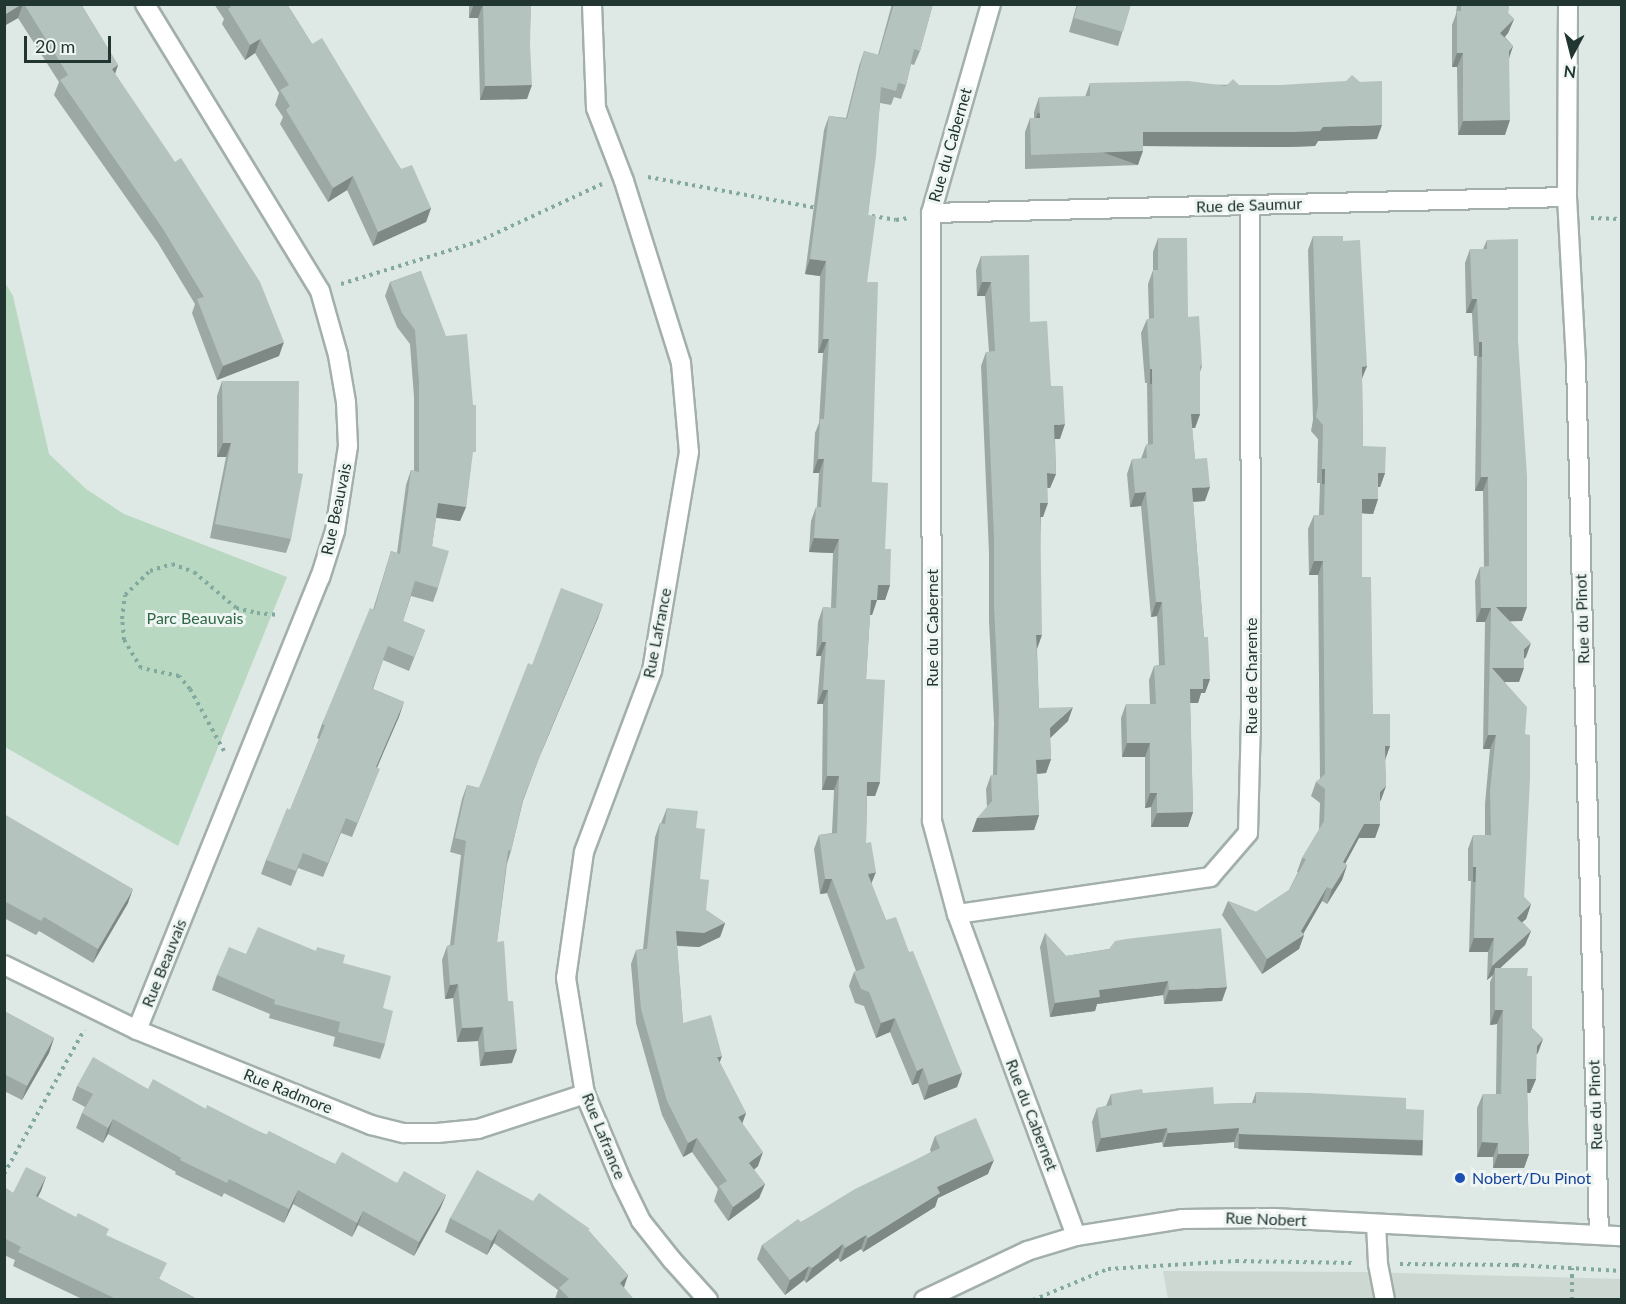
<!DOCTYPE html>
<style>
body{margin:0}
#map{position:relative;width:1626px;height:1304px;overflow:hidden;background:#dee8e4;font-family:Lato,sans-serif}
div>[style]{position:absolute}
.built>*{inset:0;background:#cdd8d3}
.green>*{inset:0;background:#b9d8c2}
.path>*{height:4px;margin-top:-2px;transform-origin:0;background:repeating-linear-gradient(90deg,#82a99d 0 3px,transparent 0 7.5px)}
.roads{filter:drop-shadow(2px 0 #a2afab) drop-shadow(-2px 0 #a2afab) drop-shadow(0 2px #a2afab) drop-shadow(0 -2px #a2afab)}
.lane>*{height:18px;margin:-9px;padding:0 9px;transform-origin:9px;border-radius:9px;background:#fff}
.street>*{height:18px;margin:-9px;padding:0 9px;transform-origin:9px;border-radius:9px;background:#fff}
.wall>*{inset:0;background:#9ba8a3}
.shaded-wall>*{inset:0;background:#7e8884;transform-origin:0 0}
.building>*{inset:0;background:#b4c3bd}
.dots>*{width:16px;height:16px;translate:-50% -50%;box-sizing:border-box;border:3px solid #eef5f2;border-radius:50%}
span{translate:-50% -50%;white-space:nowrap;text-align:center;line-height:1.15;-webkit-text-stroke:6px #eef5f2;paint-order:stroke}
.street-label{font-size:16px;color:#213631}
.park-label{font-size:16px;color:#306947}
.transit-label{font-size:16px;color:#164399}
.left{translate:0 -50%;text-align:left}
.frame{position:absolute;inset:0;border:6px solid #213631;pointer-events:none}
.north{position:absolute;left:1542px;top:24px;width:60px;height:60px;-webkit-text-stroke:4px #eef5f2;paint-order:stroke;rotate:187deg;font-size:16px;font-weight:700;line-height:24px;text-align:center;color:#213631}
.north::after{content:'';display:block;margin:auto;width:21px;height:27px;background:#213631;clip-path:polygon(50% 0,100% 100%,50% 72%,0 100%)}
.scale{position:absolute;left:24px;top:36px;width:87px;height:27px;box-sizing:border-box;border:3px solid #213631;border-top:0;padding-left:8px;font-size:18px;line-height:21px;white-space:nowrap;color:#213631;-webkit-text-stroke:4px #eef5f2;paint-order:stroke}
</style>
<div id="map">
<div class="built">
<div style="clip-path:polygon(1163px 1271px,1363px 1272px,1621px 1279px,1621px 1299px,1168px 1299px)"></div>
</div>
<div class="green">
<div style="clip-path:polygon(4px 281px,13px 296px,49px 454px,86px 489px,124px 514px,287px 577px,178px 846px,5px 747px)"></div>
</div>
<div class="path">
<div style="left:648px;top:177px;width:172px;rotate:10.4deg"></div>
<div style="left:872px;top:216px;width:24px;rotate:9deg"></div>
<div style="left:896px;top:220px;width:13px;rotate:-9deg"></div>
<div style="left:1591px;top:218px;width:31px;rotate:2deg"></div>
<div style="left:341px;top:284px;width:142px;rotate:-17.2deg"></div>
<div style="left:477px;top:242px;width:138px;rotate:-24.9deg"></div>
<div style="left:224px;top:751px;width:71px;rotate:-118.7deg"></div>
<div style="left:190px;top:689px;width:17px;rotate:-130deg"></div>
<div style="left:179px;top:676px;width:39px;rotate:-168deg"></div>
<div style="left:141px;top:668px;width:33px;rotate:-121deg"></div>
<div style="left:124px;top:640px;width:21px;rotate:-95deg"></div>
<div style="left:122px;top:619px;width:24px;rotate:-83deg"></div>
<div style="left:125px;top:595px;width:35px;rotate:-44deg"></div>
<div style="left:150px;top:571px;width:23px;rotate:-18deg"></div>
<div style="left:172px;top:564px;width:23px;rotate:20deg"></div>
<div style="left:194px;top:572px;width:55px;rotate:40.6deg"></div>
<div style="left:236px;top:608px;width:22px;rotate:13deg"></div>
<div style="left:257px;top:613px;width:22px;rotate:5deg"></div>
<div style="left:4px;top:1174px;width:165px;rotate:-60.9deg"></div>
<div style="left:1400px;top:1264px;width:116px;rotate:0.5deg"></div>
<div style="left:1516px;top:1265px;width:106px;rotate:3.2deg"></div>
<div style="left:1033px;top:1300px;width:81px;rotate:-22.5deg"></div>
<div style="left:1108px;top:1269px;width:128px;rotate:-3.6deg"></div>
<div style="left:1236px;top:1261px;width:118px;rotate:1deg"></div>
<div style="left:1572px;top:1300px;width:32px;rotate:-90deg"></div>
</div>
<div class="roads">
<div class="lane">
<div style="left:1376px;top:1224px;width:40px;rotate:87.1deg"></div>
<div style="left:1378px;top:1264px;width:37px;rotate:79deg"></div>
</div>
<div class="street">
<div style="left:592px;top:4px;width:104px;rotate:87.8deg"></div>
<div style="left:596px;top:108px;width:78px;rotate:69deg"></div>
<div style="left:624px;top:181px;width:191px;rotate:72.6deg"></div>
<div style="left:681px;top:363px;width:89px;rotate:84.9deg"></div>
<div style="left:689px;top:452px;width:222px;rotate:99.6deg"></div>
<div style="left:652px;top:671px;width:193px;rotate:110.6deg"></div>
<div style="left:584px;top:852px;width:127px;rotate:98.1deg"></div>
<div style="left:566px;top:978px;width:118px;rotate:80.7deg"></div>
<div style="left:585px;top:1094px;width:95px;rotate:67.2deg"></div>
<div style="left:622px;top:1182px;width:43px;rotate:64deg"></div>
<div style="left:641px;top:1221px;width:50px;rotate:51.5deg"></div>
<div style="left:672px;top:1260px;width:54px;rotate:48deg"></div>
<div style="left:991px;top:4px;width:217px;rotate:106deg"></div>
<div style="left:931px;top:213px;width:608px;rotate:89.91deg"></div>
<div style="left:932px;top:821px;width:96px;rotate:75deg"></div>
<div style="left:957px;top:914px;width:343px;rotate:69.7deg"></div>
<div style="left:1568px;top:4px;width:193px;rotate:90.3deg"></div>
<div style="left:1567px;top:197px;width:167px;rotate:86.9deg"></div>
<div style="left:1576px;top:364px;width:871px;rotate:88.49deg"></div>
<div style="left:931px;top:213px;width:636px;rotate:-1.44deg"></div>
<div style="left:957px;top:914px;width:256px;rotate:-8.3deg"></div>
<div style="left:1210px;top:877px;width:58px;rotate:-49.2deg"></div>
<div style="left:1248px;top:833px;width:116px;rotate:-88.5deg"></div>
<div style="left:1251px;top:717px;width:512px;rotate:-90.11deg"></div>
<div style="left:4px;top:965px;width:148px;rotate:26deg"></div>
<div style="left:137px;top:1030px;width:253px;rotate:22.1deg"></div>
<div style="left:371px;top:1125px;width:34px;rotate:14deg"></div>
<div style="left:404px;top:1133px;width:33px"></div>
<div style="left:437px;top:1133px;width:41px;rotate:-5.6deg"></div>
<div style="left:478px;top:1129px;width:113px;rotate:-18.1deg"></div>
<div style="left:137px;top:1030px;width:488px;rotate:-68deg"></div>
<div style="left:320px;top:578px;width:49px;rotate:-72.3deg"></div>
<div style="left:335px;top:531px;width:86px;rotate:-81.3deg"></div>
<div style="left:348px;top:446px;width:44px;rotate:-92.6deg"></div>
<div style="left:346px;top:402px;width:48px;rotate:-99.7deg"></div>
<div style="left:338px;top:355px;width:66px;rotate:-105.7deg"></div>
<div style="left:320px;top:291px;width:336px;rotate:-121.4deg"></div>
<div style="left:924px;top:1300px;width:114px;rotate:-25.4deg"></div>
<div style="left:1027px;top:1251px;width:51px;rotate:-17deg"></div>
<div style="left:1076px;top:1236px;width:107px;rotate:-9.1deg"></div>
<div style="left:1182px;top:1219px;width:91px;rotate:-0.6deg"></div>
<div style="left:1273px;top:1218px;width:349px;rotate:3deg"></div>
</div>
</div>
<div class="wall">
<div style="clip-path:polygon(4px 4px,81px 4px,118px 65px,115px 74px,279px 356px,217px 380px,192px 313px,195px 304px,158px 243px,54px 95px,59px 82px,18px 18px,4px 26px)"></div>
<div style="clip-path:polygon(214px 4px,287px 4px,312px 44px,401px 169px,431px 208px,426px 222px,373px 246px,347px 190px,328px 202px,280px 124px,283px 117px,275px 105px,279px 93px,255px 53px,245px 60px,222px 24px,224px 19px)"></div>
<div style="clip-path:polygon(469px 4px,531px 4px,527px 99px,480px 100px,478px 18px,469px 18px)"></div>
<div style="clip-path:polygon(892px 4px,933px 4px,920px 51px,914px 65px,911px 64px,906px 85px,901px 99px,894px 97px,891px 105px,880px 103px,868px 215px,867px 282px,872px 482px,885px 549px,890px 585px,885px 600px,877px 600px,872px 615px,870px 615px,866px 679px,880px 782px,875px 796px,867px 796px,866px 843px,871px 884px,886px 920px,909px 952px,962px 1073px,957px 1087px,924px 1100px,918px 1083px,912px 1085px,890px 1032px,876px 1038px,864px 1006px,855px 1003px,849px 986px,854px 972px,856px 971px,827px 893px,820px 894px,814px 849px,819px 835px,832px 833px,834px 790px,822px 790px,823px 704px,817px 704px,821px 656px,816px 656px,818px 622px,823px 607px,831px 608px,833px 553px,809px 552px,811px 521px,816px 507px,817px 507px,819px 473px,813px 473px,815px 433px,819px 423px,823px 353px,818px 353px,820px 276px,805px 274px,824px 130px,829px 116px,846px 118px,859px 66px,864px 51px,878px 55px)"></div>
<div style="clip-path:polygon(1077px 4px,1131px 4px,1118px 46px,1069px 32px)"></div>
<div style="clip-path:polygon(1457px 4px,1509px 4px,1508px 13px,1514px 19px,1508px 33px,1505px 37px,1513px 46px,1509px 59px,1505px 135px,1458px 135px,1457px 67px,1452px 67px,1452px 25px,1456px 14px)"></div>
<div style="clip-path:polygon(1090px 83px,1239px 85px,1377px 139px,1318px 141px,1315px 146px,1288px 147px,1143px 146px,1138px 165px,1025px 169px,1025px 132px,1030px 118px,1034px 118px,1034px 112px,1039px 97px,1085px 97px)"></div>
<div style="clip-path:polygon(1313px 236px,1367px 366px,1362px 379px,1363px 446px,1385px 473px,1380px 487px,1378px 487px,1378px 499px,1373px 514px,1362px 513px,1362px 577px,1373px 714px,1390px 746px,1385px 760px,1386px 786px,1380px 801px,1380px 824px,1375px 838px,1359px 838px,1345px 864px,1347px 865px,1342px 880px,1327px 904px,1322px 901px,1303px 934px,1304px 935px,1299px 949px,1262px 974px,1222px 915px,1228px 901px,1256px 912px,1289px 890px,1298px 872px,1297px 872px,1302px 858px,1319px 830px,1320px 803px,1311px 796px,1316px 782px,1320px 779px,1318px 575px,1309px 575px,1308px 529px,1314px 515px,1319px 515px,1320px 483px,1317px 483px,1318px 439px,1311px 431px,1313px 420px,1308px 250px)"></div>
<div style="clip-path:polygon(1158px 238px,1188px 317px,1202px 366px,1200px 372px,1200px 414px,1195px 428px,1192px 428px,1195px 459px,1205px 501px,1193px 502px,1204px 637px,1210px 679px,1205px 693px,1201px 693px,1198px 703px,1190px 703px,1193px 812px,1188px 827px,1151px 827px,1151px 807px,1145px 808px,1145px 757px,1122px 757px,1121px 718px,1126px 704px,1150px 704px,1149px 680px,1154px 666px,1159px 665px,1157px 616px,1151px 617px,1141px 506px,1130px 507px,1127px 474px,1132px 459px,1141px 459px,1146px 445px,1148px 444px,1147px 383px,1145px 383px,1141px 333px,1147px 319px,1149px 319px,1148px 284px,1153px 270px,1153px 252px)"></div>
<div style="clip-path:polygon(1487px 240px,1518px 341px,1522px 621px,1510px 621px,1526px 657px,1524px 659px,1519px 682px,1505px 682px,1525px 734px,1524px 897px,1531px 904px,1526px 919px,1522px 922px,1531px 931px,1525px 945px,1500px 968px,1527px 976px,1532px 1028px,1543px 1039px,1536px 1054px,1536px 1079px,1530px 1093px,1527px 1093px,1529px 1154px,1524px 1168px,1493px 1168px,1493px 1157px,1477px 1157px,1477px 1108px,1483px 1094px,1496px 1094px,1497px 1024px,1490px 1025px,1490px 982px,1493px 975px,1487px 980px,1488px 952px,1469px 952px,1471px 881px,1468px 881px,1468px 849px,1473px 835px,1485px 835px,1485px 804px,1490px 749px,1483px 749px,1485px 622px,1476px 622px,1475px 581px,1480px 567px,1484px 567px,1483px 491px,1475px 491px,1477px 356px,1474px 356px,1472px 313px,1466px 313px,1465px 263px,1470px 249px,1483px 249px)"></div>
<div style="clip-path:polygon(981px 256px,1030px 322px,1051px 386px,1060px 439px,1055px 439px,1056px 474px,1050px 488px,1047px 488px,1043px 517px,1041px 517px,1037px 649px,1039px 708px,1068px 721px,1050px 738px,1051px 759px,1046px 773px,1037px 774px,1039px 815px,1034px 830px,972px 832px,987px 807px,986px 789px,991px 775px,993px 775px,994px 723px,989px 621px,989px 553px,981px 366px,986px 352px,989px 352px,985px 296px,977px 296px,976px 270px)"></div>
<div style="clip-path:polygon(421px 271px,471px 464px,466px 507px,460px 521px,436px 518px,432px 546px,438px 588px,433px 602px,411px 596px,403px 621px,425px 630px,409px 671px,383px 660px,373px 689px,404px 702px,377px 768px,374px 783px,352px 837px,341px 833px,323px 877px,298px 868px,291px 886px,261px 874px,266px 860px,290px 810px,319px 739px,317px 738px,322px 724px,373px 610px,391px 551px,397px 553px,406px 485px,411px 470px,414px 471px,414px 397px,410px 344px,397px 327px,385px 296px,390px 282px)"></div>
<div style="clip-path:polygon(222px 381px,298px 473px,291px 539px,286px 553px,210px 538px,226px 457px,217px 457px,217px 396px)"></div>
<div style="clip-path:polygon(603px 604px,539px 758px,523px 801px,511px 851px,507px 864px,497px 942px,512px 1063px,480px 1066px,478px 1041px,457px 1042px,453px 998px,445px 999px,442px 960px,447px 946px,450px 945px,461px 855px,450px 852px,462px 799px,467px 785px,479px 788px,532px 665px)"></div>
<div style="clip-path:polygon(667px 808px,696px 828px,700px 879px,706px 910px,725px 923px,720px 937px,699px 947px,677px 946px,683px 1023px,720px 1063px,746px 1113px,742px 1123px,758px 1166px,754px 1170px,765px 1184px,759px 1198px,728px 1221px,714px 1201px,718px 1189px,692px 1152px,683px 1157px,662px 1115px,636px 1023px,631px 964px,636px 950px,643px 949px,655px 837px,660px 823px,661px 823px)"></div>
<div style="clip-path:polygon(4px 814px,128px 903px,93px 963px,39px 931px,36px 935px,4px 918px)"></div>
<div style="clip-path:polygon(1045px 933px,1066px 956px,1109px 949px,1222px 1001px,1164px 1004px,1163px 995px,1097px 1004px,1095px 1011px,1050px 1017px,1040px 947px)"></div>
<div style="clip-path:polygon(246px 954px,343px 963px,383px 1008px,385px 1044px,380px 1059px,333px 1046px,335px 1037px,269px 1018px,270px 1014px,212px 990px,217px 975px)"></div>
<div style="clip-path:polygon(4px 1011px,54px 1038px,49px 1053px,22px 1100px,4px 1091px)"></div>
<div style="clip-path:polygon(77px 1086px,148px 1089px,206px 1109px,335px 1164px,397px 1183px,446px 1195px,440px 1209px,414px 1256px,358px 1225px,352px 1237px,293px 1204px,284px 1223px,224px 1193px,222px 1197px,175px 1174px,176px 1172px,108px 1134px,103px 1143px,76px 1128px,82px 1113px,85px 1107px,72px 1100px)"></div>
<div style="clip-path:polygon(1256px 1092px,1406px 1109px,1423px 1140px,1418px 1154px,1234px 1148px,1234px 1142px,1163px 1147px,1162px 1142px,1096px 1152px,1092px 1122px,1097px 1108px,1106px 1106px,1111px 1094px,1214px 1104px,1252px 1103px)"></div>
<div style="clip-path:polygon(935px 1136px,988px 1174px,938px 1198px,935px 1207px,863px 1252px,861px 1249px,840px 1262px,838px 1258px,806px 1283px,804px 1280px,785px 1295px,757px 1259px,762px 1245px,801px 1222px,931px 1152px,930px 1150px)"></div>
<div style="clip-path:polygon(46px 1177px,38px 1197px,107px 1236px,161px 1280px,197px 1299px,82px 1299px,13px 1266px,15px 1260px,4px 1255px,4px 1187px,13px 1193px)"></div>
<div style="clip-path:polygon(533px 1201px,589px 1231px,628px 1275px,624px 1288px,632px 1299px,555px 1299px,558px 1290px,494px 1243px,487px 1255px,445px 1232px,450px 1218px)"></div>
</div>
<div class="shaded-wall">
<div style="clip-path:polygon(22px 4px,23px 4px,18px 18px,4px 26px,4px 19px,6px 14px)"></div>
<div style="clip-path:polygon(474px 4px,483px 4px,478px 18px,469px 18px)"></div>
<div style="clip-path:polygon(1514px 19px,1508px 33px,1495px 47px,1500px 33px)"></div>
<div style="clip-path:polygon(260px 39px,255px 53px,245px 60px,250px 45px)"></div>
<div style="clip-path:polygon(1513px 46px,1508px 60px,1509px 51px)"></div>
<div style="clip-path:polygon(1457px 53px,1463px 53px,1457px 67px,1452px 67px)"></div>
<div style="clip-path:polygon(118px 65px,113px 79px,112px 69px)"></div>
<div style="clip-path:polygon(532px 85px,527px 99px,480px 100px,485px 86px)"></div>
<div style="clip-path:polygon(1510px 120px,1505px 135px,1458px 135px,1463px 121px)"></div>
<div style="clip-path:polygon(1382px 125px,1377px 139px,1318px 141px,1315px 146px,1288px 147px,1138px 146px,1143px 132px)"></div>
<div style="left:1143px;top:151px;width:15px;height:112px;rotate:110deg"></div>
<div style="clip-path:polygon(353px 176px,347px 190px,328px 202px,333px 188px)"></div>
<div style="clip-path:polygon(431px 208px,426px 222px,373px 246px,378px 232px)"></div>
<div style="clip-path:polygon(810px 259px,826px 261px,820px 276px,805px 274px)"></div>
<div style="clip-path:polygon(982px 282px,991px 282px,985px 296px,977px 296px)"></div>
<div style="clip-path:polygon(1472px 299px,1477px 299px,1472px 313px,1466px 313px)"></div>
<div style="clip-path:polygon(823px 339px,829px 339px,823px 353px,818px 353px)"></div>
<div style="clip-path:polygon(284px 342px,279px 356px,217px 380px,223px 366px)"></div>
<div style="left:1479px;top:342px;width:3px;height:15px"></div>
<div style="clip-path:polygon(1367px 366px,1361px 380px,1362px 367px)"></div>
<div style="left:1150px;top:369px;width:2px;height:15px"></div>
<div style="clip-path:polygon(1191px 414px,1200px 414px,1195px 428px,1186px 428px)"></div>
<div style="clip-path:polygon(1065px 424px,1060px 439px,1049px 439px,1054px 425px)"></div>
<div style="clip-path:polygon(223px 443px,231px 443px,226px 457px,217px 457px)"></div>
<div style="clip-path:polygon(818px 459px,824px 459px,819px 473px,813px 473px)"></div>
<div style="left:1322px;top:469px;width:3px;height:15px"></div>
<div style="clip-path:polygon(1047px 473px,1056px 474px,1050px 488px,1042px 488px)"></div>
<div style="clip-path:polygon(1378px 473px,1385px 473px,1380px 487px,1373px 487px)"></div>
<div style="clip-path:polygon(1481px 477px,1488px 477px,1483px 491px,1475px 491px)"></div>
<div style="clip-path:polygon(1210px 487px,1205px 501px,1187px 502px,1192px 488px)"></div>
<div style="clip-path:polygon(1146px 492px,1141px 506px,1130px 507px,1135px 493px)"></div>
<div style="clip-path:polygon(1362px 499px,1378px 499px,1373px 514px,1356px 513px)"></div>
<div style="clip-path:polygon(438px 503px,466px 507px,460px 521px,433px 517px)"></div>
<div style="clip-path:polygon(1040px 503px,1048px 503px,1043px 517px,1035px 517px)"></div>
<div style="clip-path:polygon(814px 538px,839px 539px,833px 553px,809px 552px)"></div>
<div style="clip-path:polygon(1314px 561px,1323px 561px,1318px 575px,1309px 575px)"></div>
<div style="clip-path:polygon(878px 585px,890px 585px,885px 600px,873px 600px)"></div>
<div style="clip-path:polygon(871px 600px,877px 600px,872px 615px,866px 614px)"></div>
<div style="clip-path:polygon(1156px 602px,1162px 602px,1157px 616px,1151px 617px)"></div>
<div style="clip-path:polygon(603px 604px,598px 618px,539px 758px,545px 743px)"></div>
<div style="clip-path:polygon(1496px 607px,1527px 607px,1522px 621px,1491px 622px)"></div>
<div style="clip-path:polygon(1481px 608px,1491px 608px,1485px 622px,1476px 622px)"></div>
<div style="clip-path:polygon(1036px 635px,1042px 635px,1037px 649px)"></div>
<div style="clip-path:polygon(822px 642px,826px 642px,821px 656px,816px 656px)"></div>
<div style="clip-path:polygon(1531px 643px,1526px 657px,1519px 663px,1524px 649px)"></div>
<div style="clip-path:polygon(1492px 668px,1524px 668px,1519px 682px,1489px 682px)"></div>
<div style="clip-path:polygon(1203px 679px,1210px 679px,1205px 693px,1201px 693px,1198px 703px,1184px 703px,1190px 689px)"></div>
<div style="clip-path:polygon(823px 690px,828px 690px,823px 704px,817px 704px)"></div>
<div style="clip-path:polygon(404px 702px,399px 717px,371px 781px,376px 767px)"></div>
<div style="clip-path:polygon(1073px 707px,1068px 721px,1045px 743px,1050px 728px)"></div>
<div style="clip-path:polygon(1488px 735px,1496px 735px,1490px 749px,1483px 749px)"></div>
<div style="clip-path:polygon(1127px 743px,1150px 743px,1145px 757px,1122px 757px)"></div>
<div style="clip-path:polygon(1385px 746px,1390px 746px,1385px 760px)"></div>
<div style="clip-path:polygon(1051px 759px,1046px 773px,1031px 774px,1036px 760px)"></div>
<div style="clip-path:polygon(827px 776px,839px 776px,834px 790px,822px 790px)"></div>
<div style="clip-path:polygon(867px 782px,880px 782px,875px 796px,862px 796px)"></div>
<div style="clip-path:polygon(1386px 786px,1381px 800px,1375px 806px,1380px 792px)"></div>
<div style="clip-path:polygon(1150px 793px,1157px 793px,1151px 807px,1145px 808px)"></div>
<div style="clip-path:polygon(1193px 812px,1188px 827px,1151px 827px,1157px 813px)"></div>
<div style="clip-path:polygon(1039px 815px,1034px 830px,972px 832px,977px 818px)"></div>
<div style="clip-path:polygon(1364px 824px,1380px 824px,1375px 838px,1359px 838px,1338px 877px,1343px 862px)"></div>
<div style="clip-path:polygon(1347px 865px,1342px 880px,1327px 904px,1332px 889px)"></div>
<div style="left:1473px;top:867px;width:3px;height:15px"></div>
<div style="clip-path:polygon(876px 872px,870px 887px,868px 874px)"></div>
<div style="clip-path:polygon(825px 879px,832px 879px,827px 893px,820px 894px)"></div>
<div style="clip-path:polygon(1327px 887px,1322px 901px,1302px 936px,1304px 935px,1299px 949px,1262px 974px,1267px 959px,1301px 931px)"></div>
<div style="clip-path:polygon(133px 889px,128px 903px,93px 963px,98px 949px)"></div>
<div style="clip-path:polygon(1531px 904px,1526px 919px,1511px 932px,1517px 918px)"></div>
<div style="clip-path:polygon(725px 923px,720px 937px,699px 947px,671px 945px,676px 931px)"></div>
<div style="clip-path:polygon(1531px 931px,1525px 945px,1495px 973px,1495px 968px,1493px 975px,1487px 980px,1492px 966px)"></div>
<div style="clip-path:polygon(1474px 938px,1494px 938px,1488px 952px,1469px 952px)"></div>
<div style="clip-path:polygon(1168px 981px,1163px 995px,1097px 1004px,1095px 1011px,1050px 1017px,1055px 1003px,1099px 990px)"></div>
<div style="clip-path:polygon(458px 984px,453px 998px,445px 999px,450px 985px)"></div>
<div style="clip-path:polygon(1227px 987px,1222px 1001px,1164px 1004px,1169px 990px)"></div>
<div style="clip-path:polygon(1495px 1010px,1503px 1010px,1497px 1024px,1490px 1025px)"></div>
<div style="clip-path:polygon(895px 1018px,890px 1032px,876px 1038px,881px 1023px)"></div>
<div style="clip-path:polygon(483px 1027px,478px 1041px,457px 1042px,462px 1028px)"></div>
<div style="clip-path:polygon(54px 1038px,49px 1053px,22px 1100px,27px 1086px)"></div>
<div style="clip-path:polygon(1543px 1039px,1538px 1053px,1531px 1060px,1537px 1046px)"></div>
<div style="clip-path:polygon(517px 1049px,512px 1063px,480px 1066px,485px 1052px)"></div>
<div style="clip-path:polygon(722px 1056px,717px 1070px,717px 1057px)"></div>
<div style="clip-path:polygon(923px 1068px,918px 1083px,912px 1085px,917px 1071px)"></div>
<div style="clip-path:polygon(962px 1073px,957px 1087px,924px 1100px,929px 1085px)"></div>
<div style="clip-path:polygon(1527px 1079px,1536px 1079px,1530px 1093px,1522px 1093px)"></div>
<div style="clip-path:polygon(746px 1113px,741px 1127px,738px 1117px)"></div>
<div style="clip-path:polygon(113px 1119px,108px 1134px,103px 1143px,108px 1128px)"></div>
<div style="clip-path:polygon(1167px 1128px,1162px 1142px,1096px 1152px,1101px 1138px)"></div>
<div style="clip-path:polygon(1239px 1128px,1234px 1142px,1163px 1147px,1168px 1133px)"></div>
<div style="left:1239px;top:1134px;width:184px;height:15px;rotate:2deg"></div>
<div style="clip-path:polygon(697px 1138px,692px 1152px,683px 1157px,688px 1143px)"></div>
<div style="clip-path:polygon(1482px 1142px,1498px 1143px,1493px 1157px,1477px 1157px)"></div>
<div style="clip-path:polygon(763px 1152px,758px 1166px,744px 1177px,749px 1163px)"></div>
<div style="clip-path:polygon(1498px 1154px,1529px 1154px,1524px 1168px,1493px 1168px)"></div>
<div style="clip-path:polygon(994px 1160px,988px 1174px,938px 1198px,935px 1207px,863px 1252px,868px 1238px,937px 1187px)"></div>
<div style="clip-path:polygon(46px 1177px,41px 1191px,31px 1210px,36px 1196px)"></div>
<div style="clip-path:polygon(765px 1184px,759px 1198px,728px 1221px,733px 1207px)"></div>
<div style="clip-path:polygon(298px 1190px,293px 1204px,284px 1223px,289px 1209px)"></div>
<div style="clip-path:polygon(446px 1195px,440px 1209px,414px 1256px,419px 1242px)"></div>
<div style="clip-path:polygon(363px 1211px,358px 1225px,352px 1237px,357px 1223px)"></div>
<div style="clip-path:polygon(499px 1229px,494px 1243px,487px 1255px,492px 1241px)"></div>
<div style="clip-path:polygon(866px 1235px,861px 1249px,840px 1262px,845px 1248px)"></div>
<div style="clip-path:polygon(843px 1244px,838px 1258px,806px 1283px,812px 1268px)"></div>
<div style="clip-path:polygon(809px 1266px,804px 1280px,785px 1295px,790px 1280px)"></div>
<div style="clip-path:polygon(628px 1275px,623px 1289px,620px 1283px)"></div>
</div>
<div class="building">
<div style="clip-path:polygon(4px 4px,22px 4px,6px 14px,4px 12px)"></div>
<div style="clip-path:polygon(24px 4px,81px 4px,118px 65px,112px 69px,175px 162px,181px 158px,260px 282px,284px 342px,223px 366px,197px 299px,204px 297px,163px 229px,60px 80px,68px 75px)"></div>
<div style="clip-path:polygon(229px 4px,287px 4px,312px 44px,322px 38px,401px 169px,412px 165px,431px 208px,378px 232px,353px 176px,333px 188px,286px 110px,290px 106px,280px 90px,289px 85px,260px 39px,250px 45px,228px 9px,231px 7px)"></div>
<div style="clip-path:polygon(483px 4px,531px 4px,530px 44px,532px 85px,485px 86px)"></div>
<div style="clip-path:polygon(894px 4px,933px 4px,920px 51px,914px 49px,906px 85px,898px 83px,896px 91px,881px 87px,876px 156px,868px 215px,876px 216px,867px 282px,878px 282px,872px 482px,888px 483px,885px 549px,891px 549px,890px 585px,878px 585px,877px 600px,871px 600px,866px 679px,885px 680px,880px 782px,867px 782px,866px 843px,871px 842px,876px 872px,868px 874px,886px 920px,896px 917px,909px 952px,913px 951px,962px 1073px,929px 1085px,923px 1068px,917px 1071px,895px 1018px,881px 1023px,869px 992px,861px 989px,854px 972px,865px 968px,832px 879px,825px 879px,819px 835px,837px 833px,839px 776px,827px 776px,828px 690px,823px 690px,826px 642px,822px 642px,823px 607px,836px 608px,839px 539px,814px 538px,816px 507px,821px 507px,824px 459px,818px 459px,820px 419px,824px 419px,829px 339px,823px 339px,826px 261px,810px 259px,829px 116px,847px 119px,864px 51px,879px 55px)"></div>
<div style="clip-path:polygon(1078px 4px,1131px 4px,1123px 32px,1074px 18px)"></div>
<div style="clip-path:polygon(1461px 4px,1509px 4px,1508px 13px,1514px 19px,1500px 33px,1513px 46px,1509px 51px,1510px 120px,1463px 121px,1463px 53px,1457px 53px,1457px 11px,1461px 11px)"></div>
<div style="clip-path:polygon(1352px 75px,1360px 82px,1382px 81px,1382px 125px,1323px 127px,1320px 131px,1293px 132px,1143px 132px,1143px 151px,1031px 155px,1030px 118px,1040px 118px,1039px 97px,1090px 96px,1090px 83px,1189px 81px,1226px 86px,1233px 79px,1239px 85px,1281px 85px,1346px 81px)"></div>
<div style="clip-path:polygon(1313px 236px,1343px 236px,1343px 241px,1360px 240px,1367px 366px,1362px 367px,1363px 446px,1386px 447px,1385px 473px,1378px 473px,1378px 499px,1362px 499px,1362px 577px,1371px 577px,1373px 714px,1390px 714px,1390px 746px,1385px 746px,1386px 786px,1380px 792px,1380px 824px,1364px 824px,1343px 862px,1347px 865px,1332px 889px,1327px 887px,1301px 931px,1304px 935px,1267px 959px,1228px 901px,1256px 912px,1289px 890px,1306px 859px,1302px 858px,1324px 821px,1325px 789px,1316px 782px,1325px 774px,1323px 561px,1314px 561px,1314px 515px,1324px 515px,1325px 469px,1322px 469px,1323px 425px,1316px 417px,1318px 405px)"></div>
<div style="clip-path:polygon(1158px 238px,1187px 238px,1188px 317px,1199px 316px,1202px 366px,1200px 366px,1200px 414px,1191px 414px,1195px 459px,1207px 458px,1210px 487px,1192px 488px,1204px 637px,1208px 637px,1210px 679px,1203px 679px,1203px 689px,1190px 689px,1193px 812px,1157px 813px,1157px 793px,1150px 793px,1150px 743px,1127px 743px,1126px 704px,1156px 704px,1154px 666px,1165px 665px,1162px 602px,1156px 602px,1146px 492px,1135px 493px,1132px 459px,1147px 458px,1146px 445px,1153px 444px,1152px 369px,1150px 369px,1147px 319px,1154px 318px,1153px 270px,1158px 270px)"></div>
<div style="clip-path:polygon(1518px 239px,1518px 341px,1527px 476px,1527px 607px,1496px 607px,1531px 643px,1524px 649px,1524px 668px,1492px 668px,1527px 707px,1525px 734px,1530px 735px,1530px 779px,1524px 897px,1531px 904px,1517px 918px,1531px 931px,1492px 966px,1494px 938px,1474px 938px,1476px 867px,1473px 867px,1473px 835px,1491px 835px,1490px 790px,1496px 735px,1488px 735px,1491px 608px,1481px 608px,1480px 567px,1489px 566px,1488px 477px,1481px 477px,1482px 342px,1479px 342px,1477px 299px,1472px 299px,1470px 249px,1487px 249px,1487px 240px)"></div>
<div style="clip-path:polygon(1029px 255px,1030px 322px,1047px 321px,1051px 386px,1063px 386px,1065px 424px,1054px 425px,1056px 474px,1047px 473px,1048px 503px,1040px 503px,1042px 635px,1036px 635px,1039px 708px,1073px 707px,1050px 728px,1051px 759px,1036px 760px,1039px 815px,977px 818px,992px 801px,991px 775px,997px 775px,999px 709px,994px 607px,994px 539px,986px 352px,995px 351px,991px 282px,982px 282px,981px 256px)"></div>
<div style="clip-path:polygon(421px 271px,446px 336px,467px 334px,473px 405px,476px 405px,476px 452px,473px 452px,466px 507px,438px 503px,432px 546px,449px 551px,438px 588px,415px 581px,403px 621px,425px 630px,414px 657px,388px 646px,372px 689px,404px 702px,376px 767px,380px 769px,357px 823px,346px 818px,328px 863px,303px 853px,296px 871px,266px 860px,287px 808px,290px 810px,325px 725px,322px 724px,370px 608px,374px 610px,391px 551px,400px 554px,411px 470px,419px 472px,419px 383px,415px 330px,402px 313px,390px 282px)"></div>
<div style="clip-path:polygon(222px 381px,299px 381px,298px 473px,303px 474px,291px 539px,215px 524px,231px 443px,223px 443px)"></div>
<div style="clip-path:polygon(561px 588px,603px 604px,545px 743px,523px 799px,511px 851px,508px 850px,497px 942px,504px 941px,508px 1001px,513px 1001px,517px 1049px,485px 1052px,483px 1027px,462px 1028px,458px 984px,450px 985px,447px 946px,454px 945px,466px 841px,455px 838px,467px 785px,479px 788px,528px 663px,532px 665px)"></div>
<div style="clip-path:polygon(667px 808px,698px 811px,696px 828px,705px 829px,700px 879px,709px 880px,706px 910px,725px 923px,704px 933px,676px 931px,683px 1023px,711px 1015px,722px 1056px,717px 1057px,746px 1113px,738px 1117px,763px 1152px,749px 1163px,765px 1184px,733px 1207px,719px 1186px,727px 1181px,697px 1138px,688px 1143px,667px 1101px,641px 1009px,636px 950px,647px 949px,660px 823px,665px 824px)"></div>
<div style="clip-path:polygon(4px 814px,133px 889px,98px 949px,44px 917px,41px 921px,4px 901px)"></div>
<div style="clip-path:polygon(258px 927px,316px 951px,317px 947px,345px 955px,343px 963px,391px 976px,383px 1008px,393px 1011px,385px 1044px,338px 1032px,340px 1022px,274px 1004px,275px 1000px,217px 975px,229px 947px,246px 954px)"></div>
<div style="clip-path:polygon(1221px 928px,1227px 987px,1169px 990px,1168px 981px,1099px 990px,1100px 997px,1055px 1003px,1045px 933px,1066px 956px,1109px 949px,1115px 941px,1126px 939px)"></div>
<div style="clip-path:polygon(1495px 968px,1528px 968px,1527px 976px,1532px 976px,1532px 1028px,1543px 1039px,1537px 1046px,1536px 1079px,1527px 1079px,1529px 1154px,1498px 1154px,1498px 1143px,1482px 1142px,1483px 1094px,1501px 1094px,1503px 1010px,1495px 1010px)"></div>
<div style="clip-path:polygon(4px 1011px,54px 1038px,27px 1086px,4px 1074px)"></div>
<div style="clip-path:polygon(93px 1057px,148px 1089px,153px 1079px,206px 1109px,207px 1105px,266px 1135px,269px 1131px,335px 1164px,342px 1152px,397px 1183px,404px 1171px,446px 1195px,419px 1242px,363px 1211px,357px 1223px,298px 1190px,289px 1209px,229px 1179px,227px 1183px,180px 1160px,181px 1158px,113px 1119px,108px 1128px,82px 1113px,93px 1094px,77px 1086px)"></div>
<div style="clip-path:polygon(1213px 1087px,1214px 1104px,1256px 1103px,1256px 1092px,1310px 1093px,1406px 1098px,1406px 1109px,1424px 1110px,1423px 1140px,1239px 1134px,1239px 1128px,1168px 1133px,1167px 1128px,1101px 1138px,1097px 1108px,1112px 1105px,1111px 1094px,1142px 1089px,1143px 1093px)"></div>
<div style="clip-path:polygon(976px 1118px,994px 1160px,937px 1187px,940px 1193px,868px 1238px,866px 1235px,845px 1248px,843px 1244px,812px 1268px,809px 1266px,790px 1280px,762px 1245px,798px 1219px,801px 1222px,855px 1189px,940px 1148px,935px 1136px)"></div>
<div style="clip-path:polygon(26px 1167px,46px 1177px,36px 1196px,76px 1217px,78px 1213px,109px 1229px,106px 1235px,167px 1263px,159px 1279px,197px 1299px,116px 1299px,18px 1252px,21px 1247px,4px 1238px,4px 1187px,13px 1193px)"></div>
<div style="clip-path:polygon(477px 1170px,533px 1201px,539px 1193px,590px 1229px,588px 1230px,628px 1275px,620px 1283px,633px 1298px,631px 1299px,570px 1299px,559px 1288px,569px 1279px,499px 1229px,492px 1241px,450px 1218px)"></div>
</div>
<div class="dots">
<div style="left:1460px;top:1178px;background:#1a4fb4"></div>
</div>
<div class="street-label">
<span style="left:950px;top:145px;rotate:-74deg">Rue du Cabernet</span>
<span style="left:1249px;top:205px;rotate:-2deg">Rue de Saumur</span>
<span style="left:336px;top:509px;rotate:-78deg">Rue Beauvais</span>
<span style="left:1582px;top:619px;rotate:-92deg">Rue du Pinot</span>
<span style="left:932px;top:628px;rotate:-90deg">Rue du Cabernet</span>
<span style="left:657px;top:633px;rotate:-79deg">Rue Lafrance</span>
<span style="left:1251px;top:676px;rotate:-90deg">Rue de Charente</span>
<span style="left:164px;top:963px;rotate:-68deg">Rue Beauvais</span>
<span style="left:288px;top:1091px;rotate:22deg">Rue Radmore</span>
<span style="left:1595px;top:1105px;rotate:-92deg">Rue du Pinot</span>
<span style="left:1032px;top:1115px;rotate:69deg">Rue du Cabernet</span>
<span style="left:604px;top:1136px;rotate:68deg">Rue Lafrance</span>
<span style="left:1266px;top:1219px;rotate:2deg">Rue Nobert</span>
</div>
<div class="park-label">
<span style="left:195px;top:618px">Parc Beauvais</span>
</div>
<div class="transit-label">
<span class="left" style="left:1472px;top:1178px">Nobert/Du Pinot</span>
</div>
<div class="frame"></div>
<div class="north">N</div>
<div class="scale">20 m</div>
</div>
